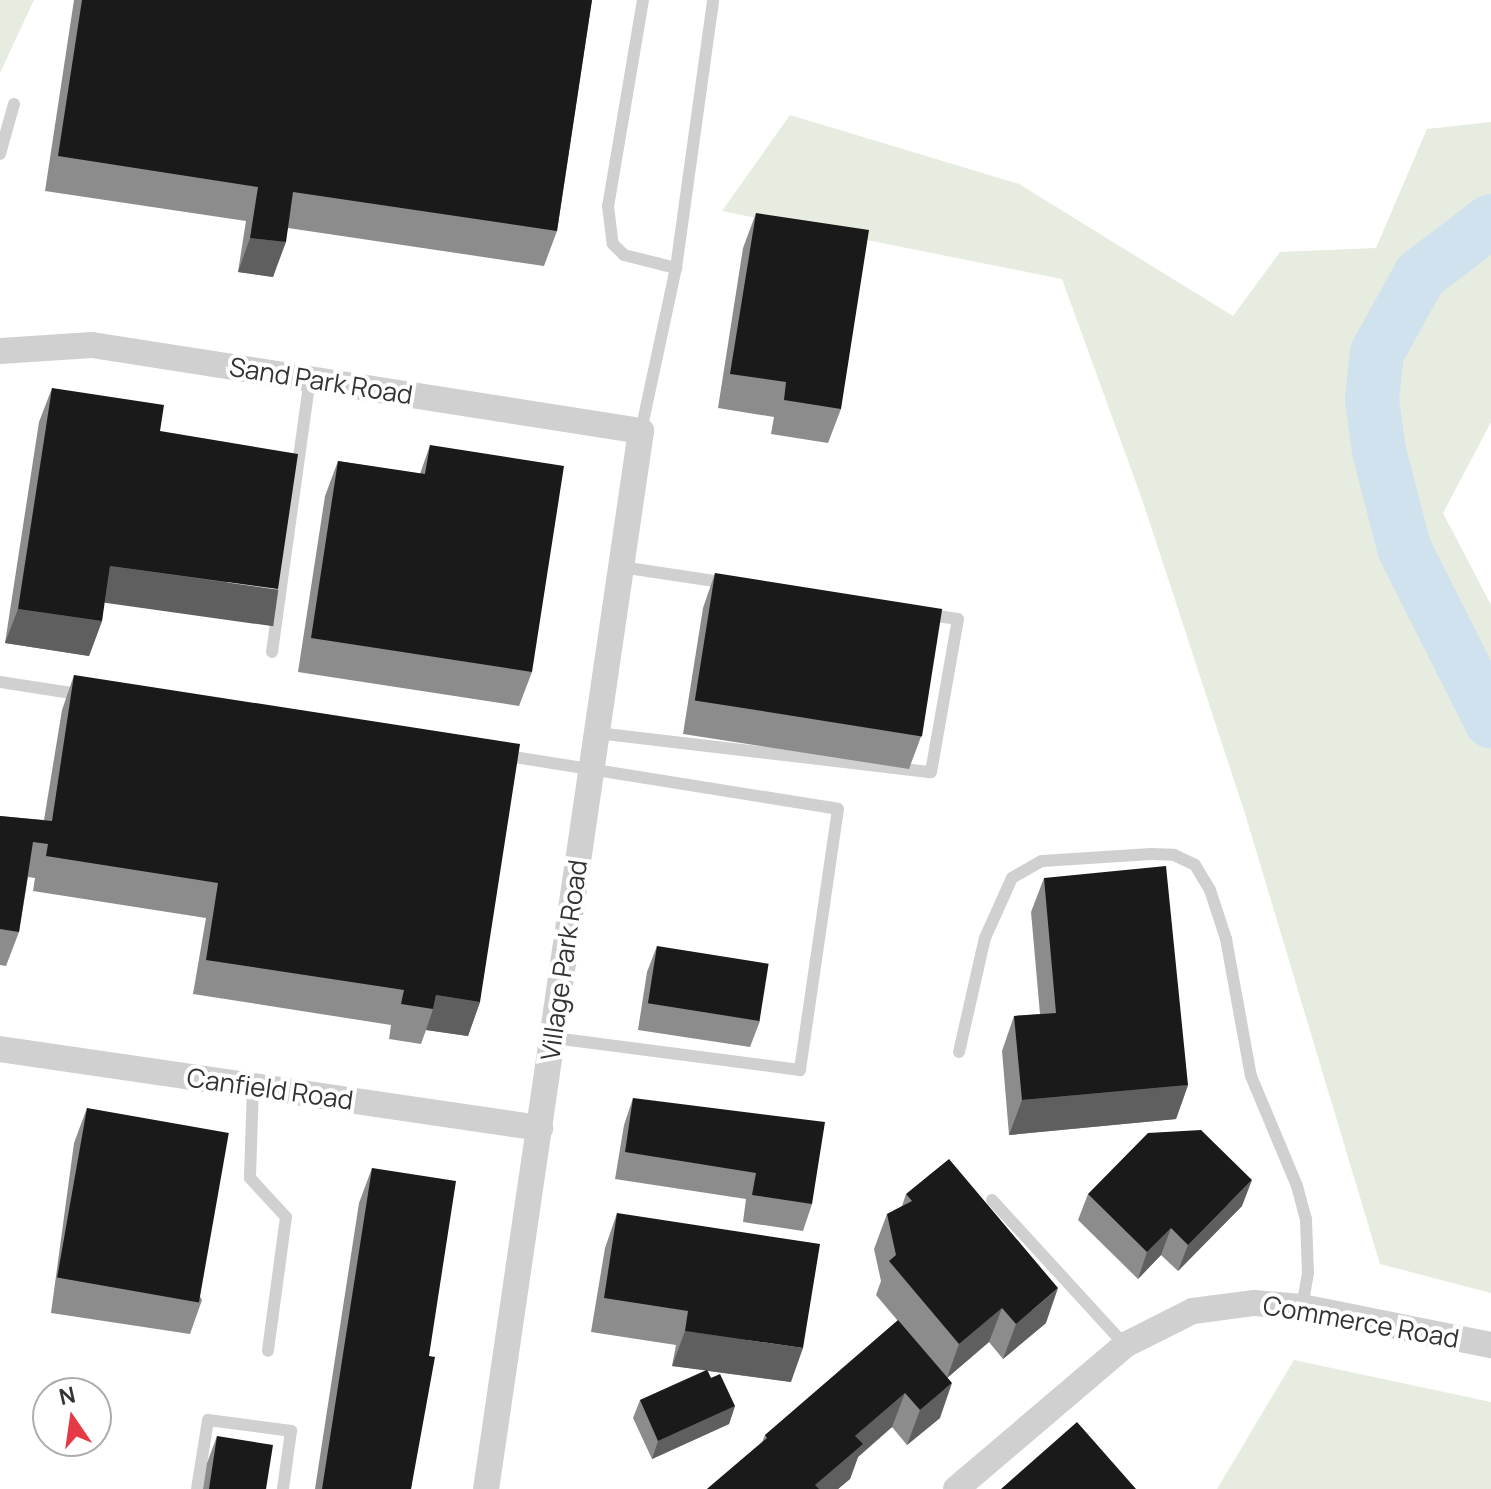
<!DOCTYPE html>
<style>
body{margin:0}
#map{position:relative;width:1491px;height:1489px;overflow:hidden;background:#fff;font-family:Manrope,sans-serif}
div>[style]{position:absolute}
.green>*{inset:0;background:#e6ecdf}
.river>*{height:54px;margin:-27px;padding:0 27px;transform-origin:27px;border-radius:27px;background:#cfe2ee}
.service>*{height:12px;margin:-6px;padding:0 6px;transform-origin:6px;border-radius:6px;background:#d0d0d0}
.minor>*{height:26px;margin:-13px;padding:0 13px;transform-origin:13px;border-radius:13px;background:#d0d0d0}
.wall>*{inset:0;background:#8c8c8c}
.shaded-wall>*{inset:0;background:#5f5f5f;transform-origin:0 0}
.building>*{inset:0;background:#1a1a1a;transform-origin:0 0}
span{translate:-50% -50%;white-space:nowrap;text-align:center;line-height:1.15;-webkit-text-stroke:8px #fff;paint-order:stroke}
.street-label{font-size:26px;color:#333}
.north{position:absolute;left:32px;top:1377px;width:80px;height:80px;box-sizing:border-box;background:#fff;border:2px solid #adadad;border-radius:50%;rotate:347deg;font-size:22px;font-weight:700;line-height:32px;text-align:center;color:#333}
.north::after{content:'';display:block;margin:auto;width:28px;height:36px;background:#e63946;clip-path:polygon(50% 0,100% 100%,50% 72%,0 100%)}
</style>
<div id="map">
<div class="green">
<div style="clip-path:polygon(0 0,34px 0,0 73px)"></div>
<div style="clip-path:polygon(790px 115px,1019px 184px,1233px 316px,1280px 252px,1376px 248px,1427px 129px,1491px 122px,1491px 422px,1443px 513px,1491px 605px,1491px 1293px,1380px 1264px,1246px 817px,1143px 502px,1062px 279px,722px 211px)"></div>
<div style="clip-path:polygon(1294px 1360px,1491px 1402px,1491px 1489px,1217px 1489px)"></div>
</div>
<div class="river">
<div style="left:1491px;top:221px;width:89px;rotate:142.7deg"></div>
<div style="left:1420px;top:275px;width:89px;rotate:118.9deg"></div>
<div style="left:1377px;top:353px;width:47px;rotate:96.1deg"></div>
<div style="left:1372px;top:400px;width:51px;rotate:82.2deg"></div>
<div style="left:1379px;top:451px;width:100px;rotate:75.5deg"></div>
<div style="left:1404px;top:548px;width:194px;rotate:63.3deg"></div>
</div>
<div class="service">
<div style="left:643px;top:0;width:209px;rotate:99.6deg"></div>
<div style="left:608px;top:206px;width:38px;rotate:83deg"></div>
<div style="left:613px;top:244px;width:16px;rotate:45deg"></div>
<div style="left:624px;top:255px;width:54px;rotate:14deg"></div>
<div style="left:0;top:154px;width:52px;rotate:-74.4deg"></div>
<div style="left:641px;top:431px;width:167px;rotate:-77.9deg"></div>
<div style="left:676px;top:268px;width:271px;rotate:-82.1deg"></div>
<div style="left:621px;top:567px;width:108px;rotate:8.5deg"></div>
<div style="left:272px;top:652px;width:276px;rotate:-82.1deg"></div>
<div style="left:0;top:682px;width:85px;rotate:8.8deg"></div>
<div style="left:597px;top:733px;width:336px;rotate:6.7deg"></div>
<div style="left:931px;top:772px;width:155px;rotate:-80deg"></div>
<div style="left:958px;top:619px;width:34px;rotate:-172deg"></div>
<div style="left:502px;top:755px;width:340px;rotate:9.1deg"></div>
<div style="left:838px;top:809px;width:264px;rotate:98.3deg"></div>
<div style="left:800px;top:1070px;width:250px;rotate:-172.6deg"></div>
<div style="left:959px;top:1052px;width:117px;rotate:-77.2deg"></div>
<div style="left:985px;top:938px;width:66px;rotate:-65.8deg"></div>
<div style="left:1012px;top:878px;width:34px;rotate:-30deg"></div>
<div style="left:1042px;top:861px;width:109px;rotate:-3.7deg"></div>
<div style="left:1151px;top:854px;width:23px;rotate:2deg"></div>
<div style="left:1174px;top:855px;width:23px;rotate:25deg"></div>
<div style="left:1195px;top:865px;width:29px;rotate:59deg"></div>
<div style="left:1210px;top:890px;width:52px;rotate:71.9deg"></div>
<div style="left:1226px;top:939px;width:139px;rotate:79.7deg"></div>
<div style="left:1251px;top:1076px;width:119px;rotate:67.3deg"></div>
<div style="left:1297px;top:1186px;width:34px;rotate:75deg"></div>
<div style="left:1306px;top:1219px;width:54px;rotate:87.9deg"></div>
<div style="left:1308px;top:1273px;width:35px;rotate:100deg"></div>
<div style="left:253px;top:1086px;width:92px;rotate:91.9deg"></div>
<div style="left:250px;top:1178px;width:53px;rotate:47.3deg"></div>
<div style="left:286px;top:1217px;width:135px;rotate:97.7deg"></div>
<div style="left:992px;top:1200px;width:197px;rotate:47.5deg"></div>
<div style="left:197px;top:1489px;width:70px;rotate:-80.9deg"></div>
<div style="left:208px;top:1420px;width:84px;rotate:7.5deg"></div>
<div style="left:291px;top:1431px;width:59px;rotate:97.9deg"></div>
</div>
<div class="minor">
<div style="left:0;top:351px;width:92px;rotate:-3.7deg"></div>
<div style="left:92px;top:345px;width:556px;rotate:8.9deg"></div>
<div style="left:641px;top:431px;width:1069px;rotate:98.33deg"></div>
<div style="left:0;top:1049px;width:546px;rotate:8.32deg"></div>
<div style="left:956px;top:1489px;width:222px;rotate:-40.4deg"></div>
<div style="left:1125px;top:1345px;width:76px;rotate:-26.6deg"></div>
<div style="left:1193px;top:1311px;width:62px;rotate:-7.5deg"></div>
<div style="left:1254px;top:1303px;width:48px;rotate:4.8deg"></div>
<div style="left:1302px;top:1307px;width:193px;rotate:11.4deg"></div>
</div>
<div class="wall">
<div style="clip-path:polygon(74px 0,592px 0,557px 231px,544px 266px,288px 228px,273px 277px,238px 272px,246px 221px,45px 191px)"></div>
<div style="clip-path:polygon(756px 213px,841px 409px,828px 443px,771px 434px,774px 417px,718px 408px,743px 248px)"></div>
<div style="clip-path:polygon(52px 388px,265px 624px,104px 602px,102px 621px,89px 656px,5px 643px,39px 422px)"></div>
<div style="clip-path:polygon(430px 445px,532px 672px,519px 706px,298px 672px,325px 496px,338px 461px,420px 474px)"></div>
<div style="clip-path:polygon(715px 573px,922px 734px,909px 769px,683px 734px,703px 608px)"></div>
<div style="clip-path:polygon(74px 675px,480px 1002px,468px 1036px,426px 1030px,421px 1044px,389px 1039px,391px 1025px,193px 994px,206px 918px,33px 891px,35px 878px,28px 877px,19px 932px,6px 966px,0 965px,0 816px,44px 820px,62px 710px)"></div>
<div style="clip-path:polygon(1044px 878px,1188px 1085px,1176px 1119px,1009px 1135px,1002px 1051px,1014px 1016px,1040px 1014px,1031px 912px)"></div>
<div style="clip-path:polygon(657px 946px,760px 1021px,750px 1047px,638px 1030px,647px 972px)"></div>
<div style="clip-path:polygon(633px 1098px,812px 1204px,803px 1231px,743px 1222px,746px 1199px,615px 1179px,624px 1125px)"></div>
<div style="clip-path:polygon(87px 1108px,202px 1300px,190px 1334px,51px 1313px,74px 1143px)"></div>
<div style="clip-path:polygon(372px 1168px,429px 1356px,411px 1489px,315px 1489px,359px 1203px)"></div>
<div style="clip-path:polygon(906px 1194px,1046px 1323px,1003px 1359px,989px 1342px,947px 1378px,940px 1418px,907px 1445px,892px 1427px,858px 1457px,850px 1479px,838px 1489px,707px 1489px,762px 1442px,765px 1435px,898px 1321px,876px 1295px,881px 1281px,874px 1249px,887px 1214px,902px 1206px)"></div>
<div style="clip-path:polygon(1088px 1194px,1242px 1206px,1178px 1271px,1161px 1255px,1138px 1279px,1078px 1220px)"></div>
<div style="clip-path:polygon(617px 1213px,791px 1382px,708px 1371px,711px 1378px,735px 1406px,729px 1424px,652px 1459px,633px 1418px,640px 1400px,706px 1370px,672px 1366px,676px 1345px,591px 1332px,605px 1248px)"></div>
<div style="clip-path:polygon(217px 1436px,266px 1489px,203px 1489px,207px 1463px)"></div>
</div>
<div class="shaded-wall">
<div style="clip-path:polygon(250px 238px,286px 242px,273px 277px,238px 272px)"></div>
<div style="left:110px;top:566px;width:170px;height:37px;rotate:8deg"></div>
<div style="clip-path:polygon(18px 609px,102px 621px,89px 656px,5px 643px)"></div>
<div style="clip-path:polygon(436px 995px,480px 1002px,468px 1036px,426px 1030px,433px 1009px)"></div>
<div style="clip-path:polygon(1188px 1085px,1176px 1119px,1009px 1135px,1022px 1100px)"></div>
<div style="clip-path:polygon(1252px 1180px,1242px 1206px,1178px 1271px,1188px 1245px)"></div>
<div style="clip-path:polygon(1171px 1228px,1161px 1255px,1138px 1279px,1147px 1252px)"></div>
<div style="clip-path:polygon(1058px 1288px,1046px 1323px,1003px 1359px,1016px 1324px)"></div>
<div style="clip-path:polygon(1002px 1308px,989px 1342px,947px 1378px,959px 1344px)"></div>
<div style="clip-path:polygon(685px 1331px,803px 1348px,791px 1382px,672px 1366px)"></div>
<div style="clip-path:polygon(952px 1383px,940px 1418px,907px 1445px,920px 1410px)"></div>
<div style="clip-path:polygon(905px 1393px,892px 1427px,858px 1457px,850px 1479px,838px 1489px,814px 1489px,815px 1485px,855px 1436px)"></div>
<div style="clip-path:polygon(735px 1406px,729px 1424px,652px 1459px,658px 1441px)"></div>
</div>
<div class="building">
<div style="clip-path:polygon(82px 0,592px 0,557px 231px,293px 192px,286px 242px,250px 238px,258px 187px,58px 156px)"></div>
<div style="clip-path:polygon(756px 213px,869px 230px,841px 409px,784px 400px,786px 382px,730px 374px)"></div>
<div style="clip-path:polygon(52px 388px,164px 405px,160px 431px,298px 454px,278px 589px,110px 566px,102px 621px,18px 609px)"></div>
<div style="clip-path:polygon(430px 445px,564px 466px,532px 672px,311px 638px,338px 461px,425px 474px)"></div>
<div style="left:715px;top:573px;width:230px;height:129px;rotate:9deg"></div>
<div style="clip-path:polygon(74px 675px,520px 744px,480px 1002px,436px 995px,433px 1009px,401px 1004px,404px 990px,206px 960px,218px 883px,46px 856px,48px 844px,33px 842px,19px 932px,0 929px,0 816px,52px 821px)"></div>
<div style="clip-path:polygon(1166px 866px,1188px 1085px,1022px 1100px,1014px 1016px,1056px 1013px,1044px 878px)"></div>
<div style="left:657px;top:946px;width:113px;height:58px;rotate:9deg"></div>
<div style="clip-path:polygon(633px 1098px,825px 1122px,812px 1204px,752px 1195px,756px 1173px,625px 1152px)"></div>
<div style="left:87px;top:1108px;width:144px;height:172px;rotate:10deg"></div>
<div style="clip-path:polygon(1201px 1130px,1252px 1180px,1188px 1245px,1171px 1228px,1147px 1252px,1088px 1194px,1148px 1133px)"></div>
<div style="clip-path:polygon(949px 1159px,1058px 1288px,1016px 1324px,1002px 1308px,959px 1344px,889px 1261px,896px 1255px,887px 1214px,912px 1201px,906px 1194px)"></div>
<div style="clip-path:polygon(372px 1168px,456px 1181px,429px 1356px,435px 1357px,411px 1489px,322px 1489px)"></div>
<div style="clip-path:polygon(617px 1213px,820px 1244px,803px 1348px,685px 1331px,688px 1311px,604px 1298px)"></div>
<div style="clip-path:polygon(898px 1320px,952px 1383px,920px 1410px,905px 1393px,855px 1436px,863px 1444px,815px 1485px,819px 1489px,707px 1489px,767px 1438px,765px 1435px)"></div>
<div style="clip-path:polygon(707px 1370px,711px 1378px,720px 1374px,735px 1406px,658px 1441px,640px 1400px)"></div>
<div style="clip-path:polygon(1077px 1422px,1136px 1489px,1001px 1489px)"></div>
<div style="clip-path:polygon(217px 1436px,273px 1445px,266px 1489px,209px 1489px)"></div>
</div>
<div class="street-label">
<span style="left:321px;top:381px;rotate:9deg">Sand Park Road</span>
<span style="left:564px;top:960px;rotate:-82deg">Village Park Road</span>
<span style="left:270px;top:1089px;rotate:8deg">Canfield Road</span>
<span style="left:1361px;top:1322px;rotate:10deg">Commerce Road</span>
</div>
<div class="north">N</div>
</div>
